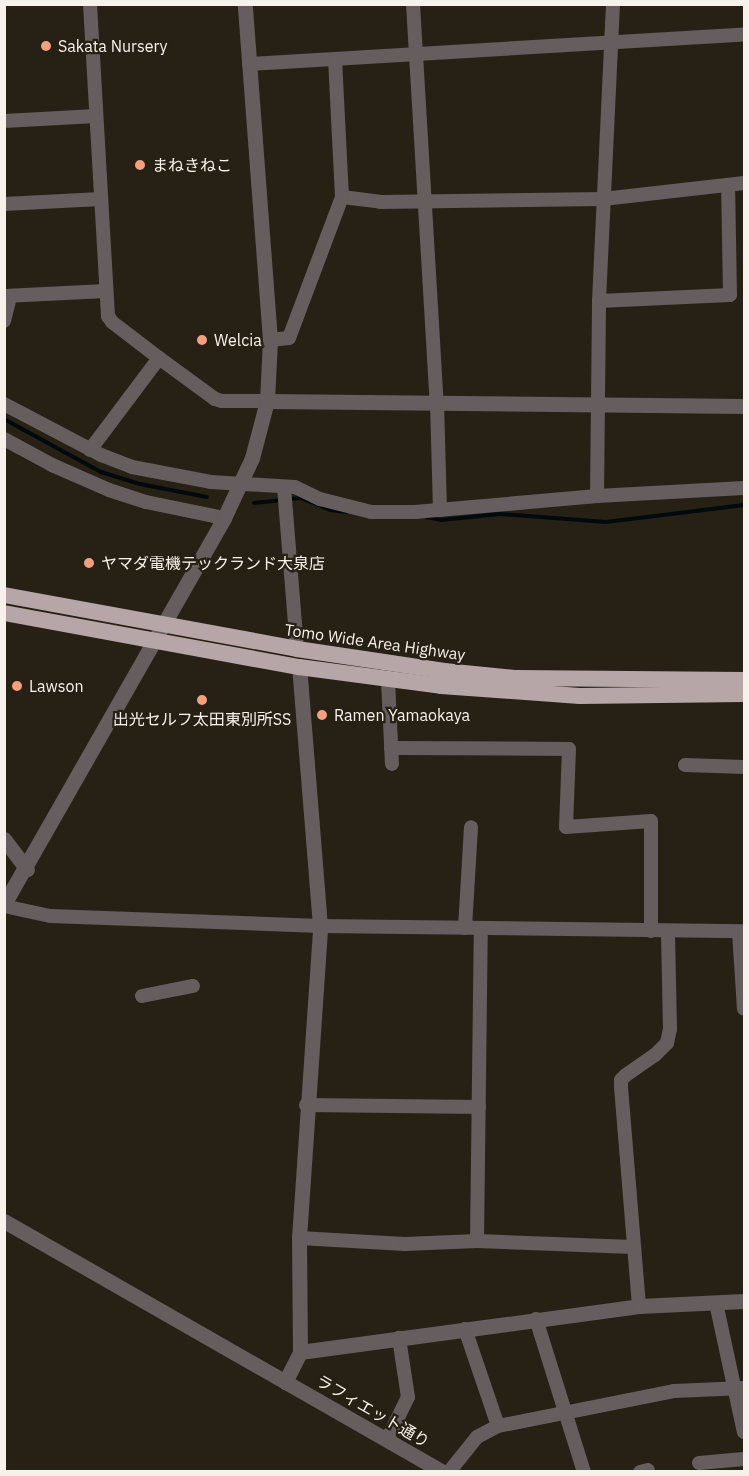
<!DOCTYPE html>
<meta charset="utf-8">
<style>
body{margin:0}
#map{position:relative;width:749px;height:1476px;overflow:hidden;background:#272015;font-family:"IBM Plex Sans","Noto Sans JP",sans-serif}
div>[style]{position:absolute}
.stream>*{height:4px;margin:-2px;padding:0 2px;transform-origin:2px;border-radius:2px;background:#000a0c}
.minor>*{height:14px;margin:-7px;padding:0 7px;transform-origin:7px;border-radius:7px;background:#655d5e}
.tertiary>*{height:15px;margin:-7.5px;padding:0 7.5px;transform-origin:7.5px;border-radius:7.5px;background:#655d5e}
.trunk>*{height:16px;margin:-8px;padding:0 8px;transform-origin:8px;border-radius:8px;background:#b6a6a8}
.dots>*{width:16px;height:16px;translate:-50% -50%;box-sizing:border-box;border:3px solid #272015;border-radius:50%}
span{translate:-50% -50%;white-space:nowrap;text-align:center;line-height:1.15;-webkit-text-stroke:4.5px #272015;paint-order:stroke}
.poi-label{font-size:16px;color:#f6f1ea}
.left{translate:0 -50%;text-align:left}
.street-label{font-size:16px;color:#f6f1ea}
.frame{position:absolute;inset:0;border:6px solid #f6f1ea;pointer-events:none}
</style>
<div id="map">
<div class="stream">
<div style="left:4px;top:419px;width:111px;rotate:28.7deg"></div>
<div style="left:101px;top:472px;width:41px;rotate:17.1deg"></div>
<div style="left:140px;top:484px;width:68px;rotate:11deg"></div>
<div style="left:288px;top:499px;width:13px;rotate:-4deg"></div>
<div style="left:301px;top:498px;width:31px;rotate:22deg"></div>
<div style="left:330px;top:510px;width:17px;rotate:7deg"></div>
<div style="left:254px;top:503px;width:27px;rotate:-6deg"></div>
<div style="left:426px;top:517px;width:15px;rotate:11deg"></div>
<div style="left:441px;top:520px;width:59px;rotate:-5.8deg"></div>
<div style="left:500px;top:514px;width:106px;rotate:4.3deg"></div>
<div style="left:606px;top:522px;width:139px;rotate:-7deg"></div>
</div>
<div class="minor">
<div style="left:90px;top:4px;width:313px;rotate:86.7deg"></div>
<div style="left:108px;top:316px;width:7px;rotate:56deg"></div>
<div style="left:112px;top:322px;width:59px;rotate:37.5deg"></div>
<div style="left:159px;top:358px;width:69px;rotate:36.2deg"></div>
<div style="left:215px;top:399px;width:7px;rotate:16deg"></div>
<div style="left:222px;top:401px;width:45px"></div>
<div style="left:413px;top:4px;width:400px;rotate:86.6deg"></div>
<div style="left:437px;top:403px;width:107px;rotate:88.4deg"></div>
<div style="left:249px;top:64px;width:496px;rotate:-3.4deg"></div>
<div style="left:4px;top:121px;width:92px;rotate:-3.1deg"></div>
<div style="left:342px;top:197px;width:38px;rotate:7deg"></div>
<div style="left:380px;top:202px;width:223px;rotate:-0.8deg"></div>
<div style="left:603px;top:199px;width:142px;rotate:-6.5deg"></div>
<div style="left:4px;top:204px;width:97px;rotate:-3deg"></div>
<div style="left:4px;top:296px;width:102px;rotate:-2.8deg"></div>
<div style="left:599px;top:301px;width:131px;rotate:-2.6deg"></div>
<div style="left:730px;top:295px;width:110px;rotate:-91deg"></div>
<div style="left:4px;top:321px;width:25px;rotate:-76deg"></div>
<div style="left:270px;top:340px;width:19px;rotate:-6deg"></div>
<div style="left:289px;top:338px;width:151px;rotate:-69.4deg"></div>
<div style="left:342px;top:197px;width:138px;rotate:-92.9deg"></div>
<div style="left:4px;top:404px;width:110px;rotate:27.7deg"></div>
<div style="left:101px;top:455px;width:33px;rotate:21deg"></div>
<div style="left:132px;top:467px;width:80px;rotate:10.8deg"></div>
<div style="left:211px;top:482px;width:84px;rotate:3.4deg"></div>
<div style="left:295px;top:487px;width:28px;rotate:26deg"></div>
<div style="left:320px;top:499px;width:53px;rotate:14.3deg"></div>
<div style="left:371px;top:512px;width:44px"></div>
<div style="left:415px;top:512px;width:183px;rotate:-5deg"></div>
<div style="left:597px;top:496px;width:147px;rotate:-3.1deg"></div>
<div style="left:4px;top:439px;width:55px;rotate:28.4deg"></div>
<div style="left:52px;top:465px;width:62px;rotate:23.7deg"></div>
<div style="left:109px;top:490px;width:39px;rotate:18deg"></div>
<div style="left:146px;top:502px;width:80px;rotate:11.6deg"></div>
<div style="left:90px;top:450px;width:115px;rotate:-53.1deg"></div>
<div style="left:284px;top:487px;width:163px;rotate:85.4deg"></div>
<div style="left:597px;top:496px;width:195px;rotate:-89.4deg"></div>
<div style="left:599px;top:301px;width:297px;rotate:-87.3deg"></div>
<div style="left:388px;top:680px;width:84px;rotate:87.3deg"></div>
<div style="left:391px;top:748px;width:178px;rotate:0.3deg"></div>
<div style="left:569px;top:749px;width:78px;rotate:92.2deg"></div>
<div style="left:566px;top:827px;width:85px;rotate:-4deg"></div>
<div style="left:651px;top:821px;width:110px;rotate:90deg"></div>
<div style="left:685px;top:765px;width:59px;rotate:1.9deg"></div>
<div style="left:4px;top:906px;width:47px;rotate:12.3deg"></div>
<div style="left:50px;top:916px;width:270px;rotate:2.1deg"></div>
<div style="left:320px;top:926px;width:424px;rotate:0.7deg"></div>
<div style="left:465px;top:928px;width:101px;rotate:-86.6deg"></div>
<div style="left:739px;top:932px;width:77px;rotate:86.3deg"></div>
<div style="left:142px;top:996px;width:52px;rotate:-11.1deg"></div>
<div style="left:306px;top:1105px;width:173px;rotate:0.7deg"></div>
<div style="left:299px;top:1238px;width:106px;rotate:3.2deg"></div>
<div style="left:405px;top:1244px;width:72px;rotate:-2.4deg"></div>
<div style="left:477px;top:1241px;width:156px;rotate:2.2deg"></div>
<div style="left:477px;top:1241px;width:313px;rotate:-89.3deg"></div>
<div style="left:716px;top:1303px;width:132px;rotate:77.8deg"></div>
<div style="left:639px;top:1306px;width:220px;rotate:-94.7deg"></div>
<div style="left:621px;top:1087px;width:7px;rotate:-90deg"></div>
<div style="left:621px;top:1080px;width:7px;rotate:-45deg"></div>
<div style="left:626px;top:1075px;width:35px;rotate:-35deg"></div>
<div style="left:655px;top:1055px;width:17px;rotate:-45deg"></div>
<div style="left:667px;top:1043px;width:14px;rotate:-78deg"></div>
<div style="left:670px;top:1029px;width:97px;rotate:-91.2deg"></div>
<div style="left:536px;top:1319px;width:160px;rotate:72.6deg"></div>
<div style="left:465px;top:1329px;width:102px;rotate:71.2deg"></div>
<div style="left:387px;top:1440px;width:48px;rotate:-64deg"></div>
<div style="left:408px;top:1397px;width:60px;rotate:-98.7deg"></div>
<div style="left:699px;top:1463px;width:45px;rotate:-5.1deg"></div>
<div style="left:449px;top:1472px;width:45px;rotate:-51.3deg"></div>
<div style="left:477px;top:1437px;width:24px;rotate:-28deg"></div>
<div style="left:498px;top:1426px;width:179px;rotate:-11.2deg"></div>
<div style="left:674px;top:1391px;width:70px;rotate:-2.5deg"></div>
<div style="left:640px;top:1472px;width:8px;rotate:-14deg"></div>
</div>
<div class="tertiary">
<div style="left:267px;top:401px;width:477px;rotate:0.6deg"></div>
<div style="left:4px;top:839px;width:38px;rotate:53deg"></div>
<div style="left:4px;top:904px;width:444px;rotate:-60.3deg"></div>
<div style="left:224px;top:518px;width:66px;rotate:-65deg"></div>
<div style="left:252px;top:458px;width:59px;rotate:-75.3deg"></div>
<div style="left:267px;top:401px;width:61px;rotate:-87.2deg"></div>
<div style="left:270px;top:340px;width:337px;rotate:-94.3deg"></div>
<div style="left:4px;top:1221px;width:506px;rotate:29.76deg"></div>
<div style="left:300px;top:1352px;width:342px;rotate:-7.7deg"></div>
<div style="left:639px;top:1306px;width:105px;rotate:-2.7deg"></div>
<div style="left:285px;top:1382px;width:34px;rotate:-63deg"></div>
<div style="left:300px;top:1352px;width:114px;rotate:-90.5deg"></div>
<div style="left:299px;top:1238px;width:313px;rotate:-86.1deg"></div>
<div style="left:320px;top:926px;width:260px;rotate:-94.6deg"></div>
</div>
<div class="trunk">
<div style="left:4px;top:595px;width:298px;rotate:10.4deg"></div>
<div style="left:297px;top:649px;width:149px;rotate:8.5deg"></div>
<div style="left:444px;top:671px;width:71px;rotate:5.6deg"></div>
<div style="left:515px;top:678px;width:229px;rotate:0.5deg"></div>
<div style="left:4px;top:613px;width:300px;rotate:10.4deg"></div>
<div style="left:299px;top:667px;width:143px;rotate:7.6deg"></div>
<div style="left:441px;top:686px;width:139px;rotate:4.1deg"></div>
<div style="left:580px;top:696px;width:164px;rotate:-0.7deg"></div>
</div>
<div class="dots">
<div style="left:46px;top:46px;background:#f2a07f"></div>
<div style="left:140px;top:165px;background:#f2a07f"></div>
<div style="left:202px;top:340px;background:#f2a07f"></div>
<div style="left:89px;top:563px;background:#f2a07f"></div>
<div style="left:17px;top:686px;background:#f2a07f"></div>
<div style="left:202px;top:700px;background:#f2a07f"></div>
<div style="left:322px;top:715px;background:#f2a07f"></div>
</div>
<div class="poi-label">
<span class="left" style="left:58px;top:46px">Sakata Nursery</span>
<span class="left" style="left:152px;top:165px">まねきねこ</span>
<span class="left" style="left:214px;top:340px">Welcia</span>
<span class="left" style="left:101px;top:563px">ヤマダ電機テックランド大泉店</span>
<span class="left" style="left:29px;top:686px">Lawson</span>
<span class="left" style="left:334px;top:715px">Ramen Yamaokaya</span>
<span style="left:202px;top:719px">出光セルフ太田東別所SS</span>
</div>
<div class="street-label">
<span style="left:375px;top:642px;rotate:8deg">Tomo Wide Area Highway</span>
<span style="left:373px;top:1411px;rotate:30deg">ラフィエット通り</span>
</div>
<div class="frame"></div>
</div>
